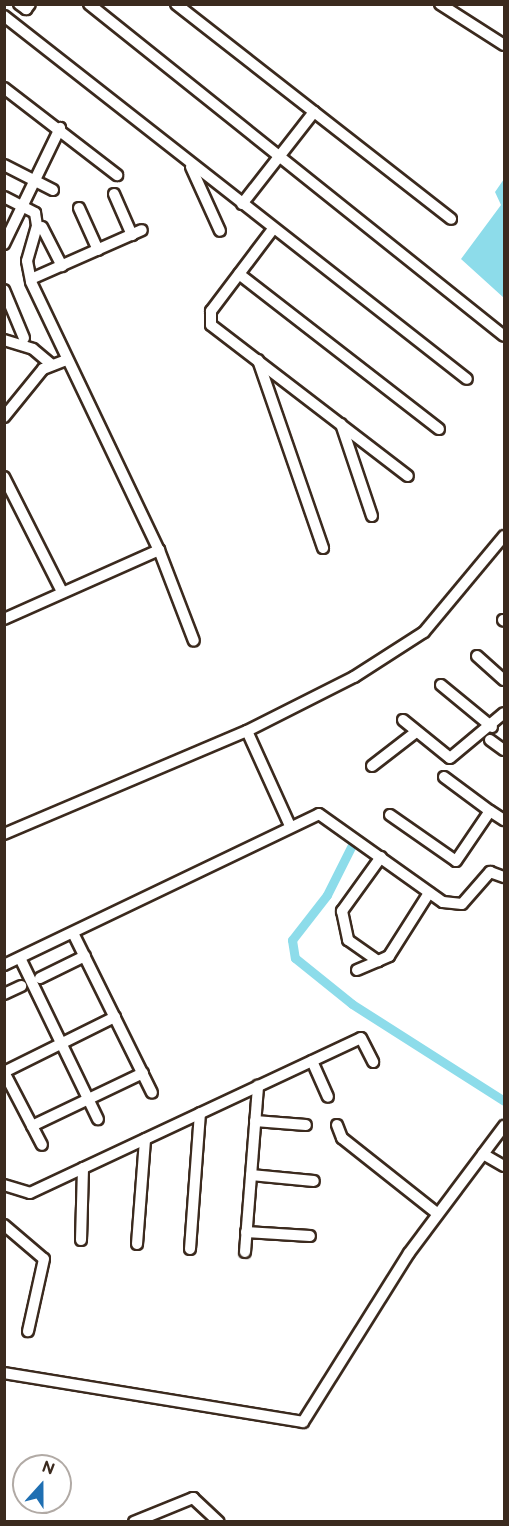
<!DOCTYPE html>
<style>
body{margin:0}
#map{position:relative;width:509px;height:1526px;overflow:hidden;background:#fff;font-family:"Balsamiq Sans",sans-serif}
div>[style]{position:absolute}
.water>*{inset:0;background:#8ddcea}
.canal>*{height:9px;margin:-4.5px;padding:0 4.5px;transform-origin:4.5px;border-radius:4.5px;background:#8ddcea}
.roads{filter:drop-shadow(2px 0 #3b2a1e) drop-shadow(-2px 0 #3b2a1e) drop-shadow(0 2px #3b2a1e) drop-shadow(0 -2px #3b2a1e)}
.street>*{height:10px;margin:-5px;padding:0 5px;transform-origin:5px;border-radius:5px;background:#fff}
span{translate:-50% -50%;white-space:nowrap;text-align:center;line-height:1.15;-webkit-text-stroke:6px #fff;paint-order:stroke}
.frame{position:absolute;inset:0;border:6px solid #3b2a1e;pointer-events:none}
.north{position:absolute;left:12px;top:1454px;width:60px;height:60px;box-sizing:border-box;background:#fff;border:2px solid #b1aaa5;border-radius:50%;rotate:21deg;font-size:16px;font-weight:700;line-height:24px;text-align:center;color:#3b2a1e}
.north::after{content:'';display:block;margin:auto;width:21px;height:27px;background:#1f6fb2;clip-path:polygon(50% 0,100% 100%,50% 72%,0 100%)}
</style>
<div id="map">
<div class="water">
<div style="clip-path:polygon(504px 179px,504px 298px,461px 259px,501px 205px,495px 192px)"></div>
</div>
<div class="canal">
<div style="left:352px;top:845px;width:56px;rotate:116.6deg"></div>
<div style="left:327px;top:895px;width:57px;rotate:127.9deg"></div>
<div style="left:292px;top:940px;width:18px;rotate:81deg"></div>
<div style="left:295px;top:958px;width:73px;rotate:38.9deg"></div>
<div style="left:352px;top:1004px;width:180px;rotate:32.5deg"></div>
</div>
<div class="roads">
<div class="street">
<div style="left:19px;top:4px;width:9px;rotate:36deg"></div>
<div style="left:26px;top:9px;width:6px;rotate:-51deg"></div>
<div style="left:89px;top:4px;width:531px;rotate:38.66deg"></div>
<div style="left:176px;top:4px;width:349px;rotate:38deg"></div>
<div style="left:440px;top:4px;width:76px;rotate:32.6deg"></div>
<div style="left:4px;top:16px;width:588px;rotate:38.1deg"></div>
<div style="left:4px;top:88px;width:143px;rotate:37.6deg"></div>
<div style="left:4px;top:165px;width:55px;rotate:27deg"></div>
<div style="left:191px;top:167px;width:70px;rotate:65.6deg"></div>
<div style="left:114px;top:194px;width:45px;rotate:66.3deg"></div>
<div style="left:4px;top:197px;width:35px;rotate:27deg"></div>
<div style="left:35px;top:213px;width:13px;rotate:81deg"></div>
<div style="left:37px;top:226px;width:36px;rotate:106deg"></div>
<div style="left:27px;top:261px;width:21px;rotate:79deg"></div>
<div style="left:31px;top:282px;width:297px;rotate:64.5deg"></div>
<div style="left:159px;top:550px;width:97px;rotate:69deg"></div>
<div style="left:242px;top:204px;width:117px;rotate:-52deg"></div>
<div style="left:79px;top:208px;width:46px;rotate:65.7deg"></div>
<div style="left:42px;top:227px;width:44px;rotate:62.9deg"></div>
<div style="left:273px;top:229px;width:103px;rotate:127.1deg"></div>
<div style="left:211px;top:311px;width:14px;rotate:90deg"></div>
<div style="left:211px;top:325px;width:248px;rotate:37.5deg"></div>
<div style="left:4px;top:244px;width:129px;rotate:-64.2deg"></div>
<div style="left:239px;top:274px;width:253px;rotate:37.8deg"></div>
<div style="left:31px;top:279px;width:121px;rotate:-23.8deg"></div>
<div style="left:4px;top:290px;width:52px;rotate:67.4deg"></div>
<div style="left:4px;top:340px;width:30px;rotate:17deg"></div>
<div style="left:33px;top:349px;width:25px;rotate:40deg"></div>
<div style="left:258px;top:360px;width:199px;rotate:70.9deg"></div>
<div style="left:4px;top:417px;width:62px;rotate:-50.9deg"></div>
<div style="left:43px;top:369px;width:26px;rotate:-21deg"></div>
<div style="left:341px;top:424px;width:97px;rotate:71.4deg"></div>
<div style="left:4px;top:477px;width:127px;rotate:63.2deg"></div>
<div style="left:4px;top:619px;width:170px;rotate:-24deg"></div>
<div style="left:503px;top:620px;width:1px;rotate:45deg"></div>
<div style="left:477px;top:656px;width:36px;rotate:42deg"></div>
<div style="left:441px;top:685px;width:66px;rotate:39.5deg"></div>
<div style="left:403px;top:720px;width:60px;rotate:39deg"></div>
<div style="left:450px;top:758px;width:70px;rotate:-39.8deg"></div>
<div style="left:247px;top:731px;width:104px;rotate:65.6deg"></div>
<div style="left:490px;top:740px;width:17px;rotate:36deg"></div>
<div style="left:372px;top:766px;width:56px;rotate:-37.7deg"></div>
<div style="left:444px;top:777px;width:57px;rotate:36.5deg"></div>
<div style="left:390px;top:815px;width:80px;rotate:34.9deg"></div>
<div style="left:456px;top:861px;width:60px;rotate:-55.8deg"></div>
<div style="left:490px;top:811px;width:17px;rotate:33deg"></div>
<div style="left:4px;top:834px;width:264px;rotate:-23deg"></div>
<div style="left:247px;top:731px;width:120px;rotate:-26.8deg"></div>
<div style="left:354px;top:677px;width:83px;rotate:-32.7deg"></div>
<div style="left:424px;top:632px;width:125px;rotate:-50.2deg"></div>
<div style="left:381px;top:857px;width:67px;rotate:125.8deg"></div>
<div style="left:342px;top:911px;width:30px;rotate:78deg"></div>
<div style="left:348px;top:940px;width:37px;rotate:35deg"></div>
<div style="left:378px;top:961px;width:12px;rotate:-24deg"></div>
<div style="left:389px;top:956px;width:75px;rotate:-57.6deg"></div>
<div style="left:73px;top:933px;width:178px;rotate:63.7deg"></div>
<div style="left:20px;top:958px;width:179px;rotate:64.2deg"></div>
<div style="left:4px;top:965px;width:349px;rotate:-25.6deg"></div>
<div style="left:319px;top:814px;width:152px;rotate:35.4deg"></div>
<div style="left:443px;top:902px;width:19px;rotate:6deg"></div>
<div style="left:462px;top:904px;width:43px;rotate:-48.8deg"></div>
<div style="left:490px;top:872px;width:15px;rotate:20deg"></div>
<div style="left:357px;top:970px;width:23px;rotate:-23deg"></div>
<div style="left:40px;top:978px;width:50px;rotate:-26.1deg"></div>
<div style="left:4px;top:994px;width:19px;rotate:-25deg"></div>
<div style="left:312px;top:1061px;width:39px;rotate:66deg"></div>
<div style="left:4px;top:1072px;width:124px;rotate:-26.4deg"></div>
<div style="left:4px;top:1072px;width:82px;rotate:62.5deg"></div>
<div style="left:255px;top:1121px;width:51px;rotate:4.5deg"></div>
<div style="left:337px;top:1125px;width:14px;rotate:69deg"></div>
<div style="left:342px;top:1138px;width:122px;rotate:38.4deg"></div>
<div style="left:32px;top:1126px;width:123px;rotate:-25.5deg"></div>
<div style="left:483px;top:1154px;width:24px;rotate:30deg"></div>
<div style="left:251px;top:1175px;width:63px;rotate:5.4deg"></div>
<div style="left:4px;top:1185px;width:27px;rotate:17deg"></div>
<div style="left:30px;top:1193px;width:365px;rotate:-25.1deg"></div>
<div style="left:361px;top:1038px;width:27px;rotate:63deg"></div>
<div style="left:4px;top:1225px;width:52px;rotate:40.4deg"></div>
<div style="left:44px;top:1259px;width:74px;rotate:102.5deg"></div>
<div style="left:246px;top:1232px;width:64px;rotate:3.6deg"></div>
<div style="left:81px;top:1240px;width:72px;rotate:-88.4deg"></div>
<div style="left:137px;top:1244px;width:105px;rotate:-85.6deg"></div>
<div style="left:190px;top:1249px;width:136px;rotate:-85.8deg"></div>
<div style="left:245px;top:1252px;width:167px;rotate:-85.5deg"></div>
<div style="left:4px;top:1373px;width:303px;rotate:9.3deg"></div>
<div style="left:303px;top:1422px;width:199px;rotate:-57.9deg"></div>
<div style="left:409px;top:1253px;width:159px;rotate:-53.2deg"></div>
<div style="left:134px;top:1522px;width:64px;rotate:-22.1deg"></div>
<div style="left:193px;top:1498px;width:35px;rotate:43deg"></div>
</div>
</div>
<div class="frame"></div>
<div class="north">N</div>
</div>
